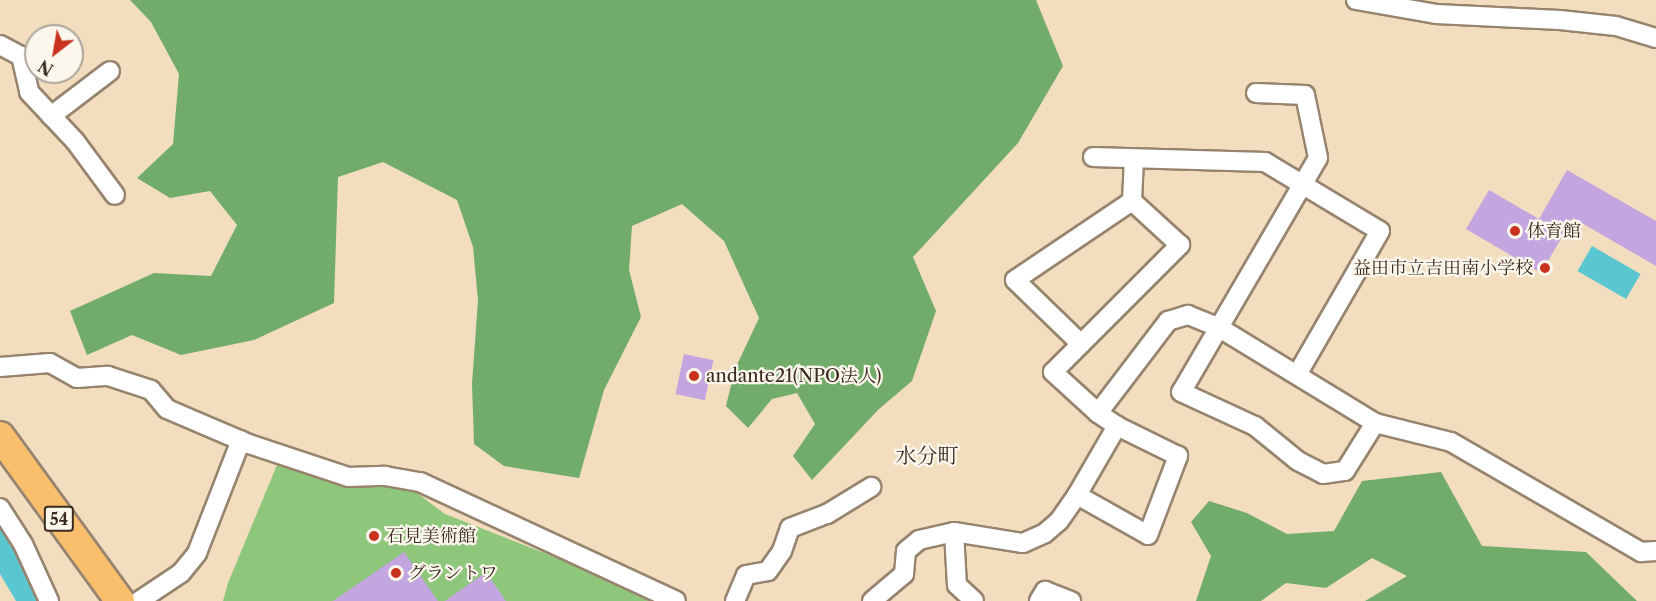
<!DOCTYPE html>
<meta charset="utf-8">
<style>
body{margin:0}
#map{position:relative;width:1656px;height:601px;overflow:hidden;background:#f2ddbf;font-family:"Libre Caslon Text","Noto Serif JP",serif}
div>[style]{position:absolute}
.green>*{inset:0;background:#8ec77b}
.forest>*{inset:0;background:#72ac6b}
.water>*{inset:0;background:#5ac7d0;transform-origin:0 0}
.building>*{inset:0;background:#c3a5df;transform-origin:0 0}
.roads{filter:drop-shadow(2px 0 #96846e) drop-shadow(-2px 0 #96846e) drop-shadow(0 2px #96846e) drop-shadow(0 -2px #96846e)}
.minor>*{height:18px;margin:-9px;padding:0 9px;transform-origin:9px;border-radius:9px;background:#fff}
.primary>*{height:28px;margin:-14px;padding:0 14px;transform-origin:14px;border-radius:14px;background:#f9bf6d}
.dots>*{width:16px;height:16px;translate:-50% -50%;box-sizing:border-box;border:3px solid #fbf7ec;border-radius:50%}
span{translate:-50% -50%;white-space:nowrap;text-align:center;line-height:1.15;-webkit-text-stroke:4.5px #fbf7ec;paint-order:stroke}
.shield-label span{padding:2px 4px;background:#fbf7ec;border:2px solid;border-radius:4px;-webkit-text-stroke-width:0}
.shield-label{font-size:16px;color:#3b2a1e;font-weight:700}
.poi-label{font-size:18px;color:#3b2a1e}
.left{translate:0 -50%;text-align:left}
.right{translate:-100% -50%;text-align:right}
.quarter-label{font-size:21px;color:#3b2a1e}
.north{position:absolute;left:24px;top:24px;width:60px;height:60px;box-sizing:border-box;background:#fbf7ec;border:2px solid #aea59a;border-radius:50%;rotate:211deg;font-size:16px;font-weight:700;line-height:24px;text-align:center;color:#3b2a1e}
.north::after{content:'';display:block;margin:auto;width:21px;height:27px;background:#c8321e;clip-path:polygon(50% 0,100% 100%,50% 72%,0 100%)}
</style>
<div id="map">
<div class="green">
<div style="clip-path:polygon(277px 465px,344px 487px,382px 485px,413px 490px,445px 514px,557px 558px,649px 601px,223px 601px,228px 583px)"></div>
</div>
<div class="forest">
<div style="clip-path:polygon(130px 0,1036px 0,1063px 66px,1018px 143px,913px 257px,936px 311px,912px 381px,879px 409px,812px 480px,793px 456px,815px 424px,797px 393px,772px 399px,748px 428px,726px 406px,735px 369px,759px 318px,724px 241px,682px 204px,632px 226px,629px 270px,641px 317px,604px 390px,579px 478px,504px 466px,474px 444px,472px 384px,478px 300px,473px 247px,457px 200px,383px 162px,338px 177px,334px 303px,254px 340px,181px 355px,132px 335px,87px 355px,70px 311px,154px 273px,211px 276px,237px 225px,210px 191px,170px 198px,137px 178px,173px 144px,179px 74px,151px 22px)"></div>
<div style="clip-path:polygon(1441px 472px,1482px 546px,1586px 552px,1637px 601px,1365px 601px,1407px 576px,1372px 558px,1326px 588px,1286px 583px,1261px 601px,1196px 601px,1211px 556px,1191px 522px,1209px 501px,1247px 513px,1287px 534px,1334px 531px,1362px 481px)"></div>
</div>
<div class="water">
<div style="left:1592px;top:246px;width:56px;height:29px;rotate:30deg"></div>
<div style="clip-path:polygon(0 523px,30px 573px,39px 601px,16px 601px,0 574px)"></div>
</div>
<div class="building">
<div style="clip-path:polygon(1567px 170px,1656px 221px,1656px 266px,1573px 218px,1541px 273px,1466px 229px,1489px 190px,1539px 219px)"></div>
<div style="left:684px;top:354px;width:30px;height:41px;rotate:12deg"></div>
<div style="clip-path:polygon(404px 552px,438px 601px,333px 601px)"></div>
<div style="clip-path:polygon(486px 572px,506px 601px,445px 601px)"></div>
</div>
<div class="roads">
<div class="minor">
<div style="left:1356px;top:0;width:81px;rotate:9.9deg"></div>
<div style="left:1436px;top:14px;width:124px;rotate:2.8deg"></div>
<div style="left:1560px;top:20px;width:56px;rotate:6.1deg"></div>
<div style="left:1616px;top:26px;width:42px;rotate:16.7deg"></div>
<div style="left:0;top:45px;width:24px;rotate:28deg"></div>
<div style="left:21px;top:56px;width:37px;rotate:77deg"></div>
<div style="left:29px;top:92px;width:67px;rotate:46.8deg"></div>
<div style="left:75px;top:141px;width:67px;rotate:53.5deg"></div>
<div style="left:1256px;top:93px;width:49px;rotate:2.3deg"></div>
<div style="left:1305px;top:95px;width:64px;rotate:78.3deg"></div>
<div style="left:1318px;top:158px;width:271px;rotate:120.3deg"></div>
<div style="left:1181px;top:392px;width:81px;rotate:24.7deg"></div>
<div style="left:1255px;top:426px;width:55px;rotate:39.1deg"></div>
<div style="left:1298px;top:461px;width:28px;rotate:27deg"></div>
<div style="left:1323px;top:474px;width:22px;rotate:-8deg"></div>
<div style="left:1345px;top:471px;width:57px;rotate:-58deg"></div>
<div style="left:51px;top:116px;width:74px;rotate:-37.3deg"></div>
<div style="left:1093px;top:157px;width:172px;rotate:1.7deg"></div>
<div style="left:1265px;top:162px;width:134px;rotate:31deg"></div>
<div style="left:1380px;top:231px;width:166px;rotate:120deg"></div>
<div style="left:1081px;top:344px;width:92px;rotate:-135.9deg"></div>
<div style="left:1015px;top:280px;width:141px;rotate:-34deg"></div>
<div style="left:1132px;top:201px;width:42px;rotate:-87.3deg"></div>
<div style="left:0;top:367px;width:50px;rotate:-4.6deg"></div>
<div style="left:50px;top:363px;width:31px;rotate:29deg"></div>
<div style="left:77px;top:378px;width:31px;rotate:-4deg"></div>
<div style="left:108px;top:376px;width:45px;rotate:18deg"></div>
<div style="left:151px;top:390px;width:25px;rotate:50deg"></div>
<div style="left:167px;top:409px;width:89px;rotate:23.1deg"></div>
<div style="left:249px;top:444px;width:104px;rotate:18.4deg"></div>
<div style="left:348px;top:477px;width:37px;rotate:-2deg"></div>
<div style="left:385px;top:476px;width:36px;rotate:10deg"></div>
<div style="left:420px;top:482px;width:282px;rotate:24.9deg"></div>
<div style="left:1098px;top:413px;width:116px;rotate:-52.7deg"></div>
<div style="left:1168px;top:321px;width:21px;rotate:-17deg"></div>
<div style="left:1188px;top:315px;width:32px;rotate:22deg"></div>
<div style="left:1218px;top:327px;width:184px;rotate:31.4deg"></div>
<div style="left:1375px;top:423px;width:78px;rotate:14deg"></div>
<div style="left:1451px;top:442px;width:220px;rotate:30.1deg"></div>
<div style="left:1641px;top:552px;width:15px;rotate:-4deg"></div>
<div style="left:1077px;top:495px;width:81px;rotate:29.4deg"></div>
<div style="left:1148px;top:535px;width:85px;rotate:-69.2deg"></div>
<div style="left:1178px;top:456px;width:68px;rotate:-153.8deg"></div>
<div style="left:1117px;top:426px;width:23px;rotate:-146deg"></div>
<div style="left:1098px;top:413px;width:61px;rotate:-137.7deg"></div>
<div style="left:1053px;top:372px;width:180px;rotate:-45deg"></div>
<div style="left:1180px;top:245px;width:65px;rotate:-137.5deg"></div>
<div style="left:0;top:508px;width:43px;rotate:57.4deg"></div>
<div style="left:23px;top:544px;width:63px;rotate:65.5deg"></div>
<div style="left:954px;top:532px;width:53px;rotate:86.8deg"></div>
<div style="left:957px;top:585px;width:23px;rotate:43deg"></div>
<div style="left:139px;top:601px;width:50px;rotate:-33.7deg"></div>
<div style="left:181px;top:573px;width:26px;rotate:-51deg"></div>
<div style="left:197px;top:553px;width:121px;rotate:-68.7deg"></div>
<div style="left:735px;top:601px;width:28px;rotate:-67deg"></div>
<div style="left:746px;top:575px;width:22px;rotate:-10deg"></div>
<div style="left:768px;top:571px;width:24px;rotate:-55deg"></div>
<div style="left:782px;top:551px;width:24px;rotate:-71deg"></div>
<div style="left:790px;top:528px;width:40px;rotate:-21deg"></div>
<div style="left:827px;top:514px;width:52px;rotate:-31.5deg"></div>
<div style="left:872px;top:601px;width:42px;rotate:-40.2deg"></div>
<div style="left:904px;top:574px;width:23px;rotate:-85deg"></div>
<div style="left:906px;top:551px;width:17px;rotate:-40deg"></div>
<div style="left:919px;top:540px;width:36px;rotate:-13deg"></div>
<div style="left:954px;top:532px;width:70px;rotate:9.1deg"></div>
<div style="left:1023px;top:543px;width:24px;rotate:-24deg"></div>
<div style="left:1045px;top:533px;width:18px;rotate:-41deg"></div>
<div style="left:1059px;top:521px;width:32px;rotate:-55deg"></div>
<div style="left:1077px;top:495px;width:80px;rotate:-59.9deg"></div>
<div style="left:1039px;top:601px;width:12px;rotate:-59deg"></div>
<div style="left:1045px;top:591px;width:28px;rotate:21deg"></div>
</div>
<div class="primary">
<div style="left:0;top:436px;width:204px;rotate:54deg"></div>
</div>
</div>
<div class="dots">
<div style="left:1515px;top:231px;background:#c8321e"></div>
<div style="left:1545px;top:268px;background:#c8321e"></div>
<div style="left:694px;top:376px;background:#c8321e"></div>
<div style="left:374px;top:536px;background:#c8321e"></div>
<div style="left:396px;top:573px;background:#c8321e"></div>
</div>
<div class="shield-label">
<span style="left:59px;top:519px">54</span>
</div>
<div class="poi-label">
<span class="left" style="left:1527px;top:231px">体育館</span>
<span class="right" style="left:1533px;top:268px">益田市立吉田南小学校</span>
<span class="left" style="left:706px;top:376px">andante21(NPO法人)</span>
<span class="left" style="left:386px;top:536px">石見美術館</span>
<span class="left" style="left:408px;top:573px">グラントワ</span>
</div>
<div class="quarter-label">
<span style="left:927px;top:456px">水分町</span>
</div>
<div class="north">N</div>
</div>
